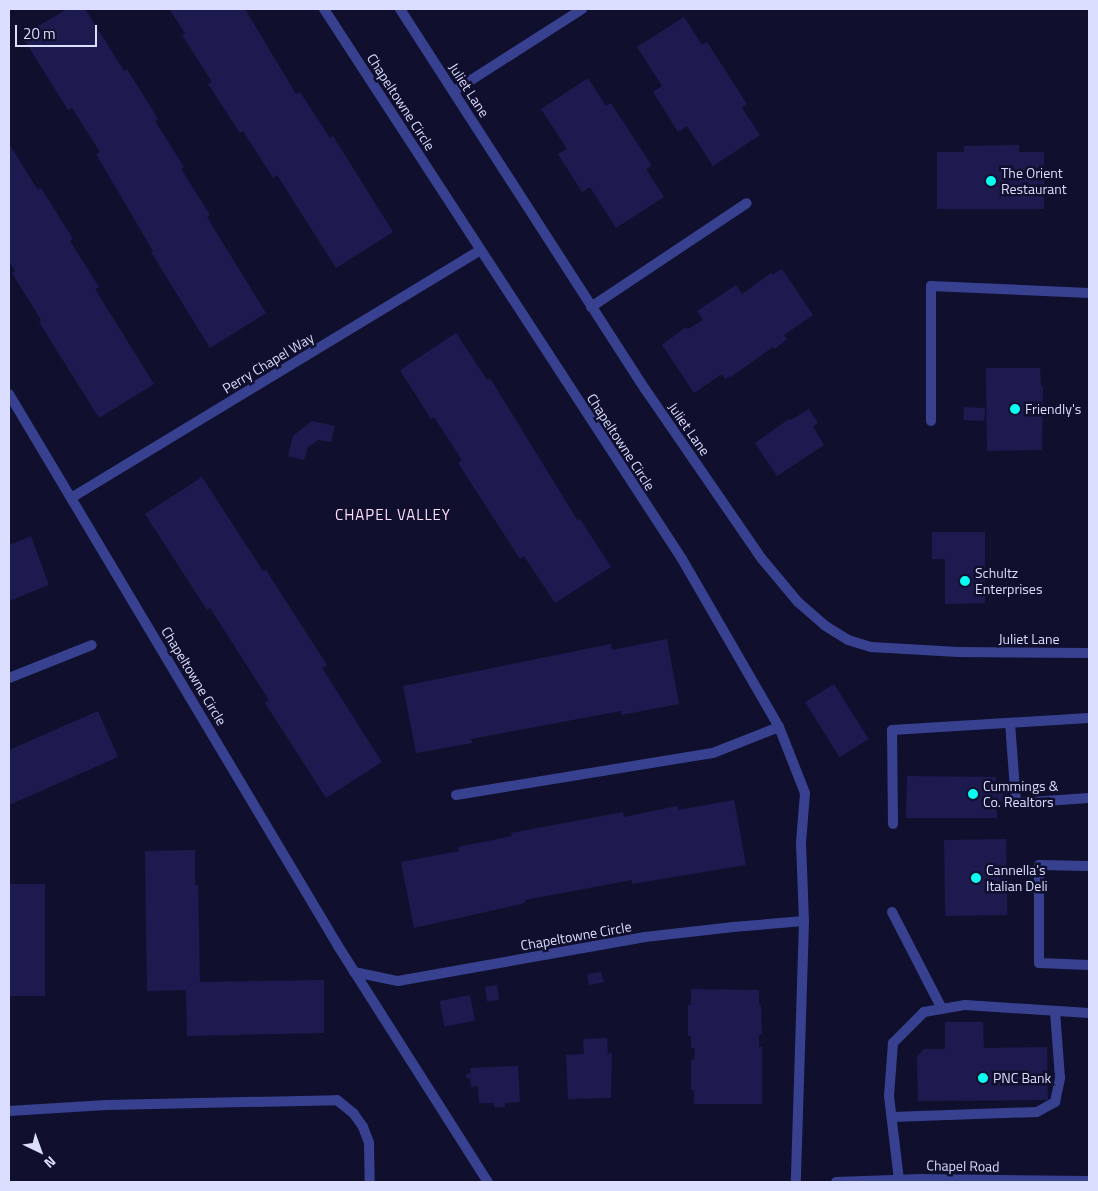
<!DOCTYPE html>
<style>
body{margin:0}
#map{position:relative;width:1098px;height:1191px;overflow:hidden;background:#10102e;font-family:"Titillium Web",sans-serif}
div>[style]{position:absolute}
.building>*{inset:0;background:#1d1a50;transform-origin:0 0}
.service>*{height:10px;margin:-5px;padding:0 5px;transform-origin:5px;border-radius:5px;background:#374190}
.minor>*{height:10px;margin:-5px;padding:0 5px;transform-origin:5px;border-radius:5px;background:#374190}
.tertiary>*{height:10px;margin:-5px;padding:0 5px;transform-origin:5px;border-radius:5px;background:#374190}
.dots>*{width:14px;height:14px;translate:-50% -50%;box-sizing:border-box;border:2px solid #10102e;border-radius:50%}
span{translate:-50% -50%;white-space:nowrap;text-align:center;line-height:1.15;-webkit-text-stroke:5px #10102e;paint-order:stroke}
.street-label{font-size:14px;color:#dcdeff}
.poi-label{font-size:14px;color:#dcdeff}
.left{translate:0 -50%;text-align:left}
.neighbourhood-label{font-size:15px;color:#ffdef8;letter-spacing:1px}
.frame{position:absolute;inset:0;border:10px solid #dcdeff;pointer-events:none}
.north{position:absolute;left:15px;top:1126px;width:50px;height:50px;-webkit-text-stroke:4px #10102e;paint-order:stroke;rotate:138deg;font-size:14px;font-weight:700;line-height:20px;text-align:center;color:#dcdeff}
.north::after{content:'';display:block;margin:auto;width:18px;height:22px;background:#dcdeff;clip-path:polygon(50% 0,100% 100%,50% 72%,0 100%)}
.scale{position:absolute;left:15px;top:25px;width:82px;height:22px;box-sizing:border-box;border:2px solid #dcdeff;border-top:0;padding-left:6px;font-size:15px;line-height:18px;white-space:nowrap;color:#dcdeff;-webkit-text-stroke:4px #10102e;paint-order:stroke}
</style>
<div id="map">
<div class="building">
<div style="clip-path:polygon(67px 9px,85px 9px,124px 71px,127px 69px,158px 119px,155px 121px,184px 167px,181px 169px,210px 215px,207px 217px,266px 313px,210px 348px,151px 252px,153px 251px,96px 154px,100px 152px,72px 108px,68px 110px,22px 36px)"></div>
<div style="clip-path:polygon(169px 9px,245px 9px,296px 94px,300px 92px,330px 138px,333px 136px,393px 232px,336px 268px,277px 175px,273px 178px,243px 131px,240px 133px,208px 84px,212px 82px,182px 35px,185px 33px)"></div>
<div style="clip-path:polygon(684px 17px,702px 45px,707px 42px,747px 104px,742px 108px,760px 135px,713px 166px,687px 126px,678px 132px,653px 92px,662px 86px,637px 47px)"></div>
<div style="clip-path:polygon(588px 78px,606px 106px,611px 103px,652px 166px,646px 169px,664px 197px,616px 228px,590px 187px,582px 192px,558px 154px,567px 149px,541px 109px)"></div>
<div style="clip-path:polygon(9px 144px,38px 190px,41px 188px,73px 239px,70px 241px,99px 287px,95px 289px,154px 384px,99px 418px,39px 322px,41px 320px,12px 273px,15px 271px,9px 261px)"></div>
<div style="clip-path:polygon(1019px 145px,1019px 152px,1044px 152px,1044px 209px,937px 209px,937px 152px,964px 152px,964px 146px)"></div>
<div style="clip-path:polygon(782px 269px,813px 315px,784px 335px,787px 339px,775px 349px,773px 347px,731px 377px,730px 376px,725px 379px,722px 374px,694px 393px,662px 345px,686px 327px,688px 329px,703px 320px,697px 311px,736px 285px,742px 294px,771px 273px,772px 275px)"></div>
<div style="clip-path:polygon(456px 333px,487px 380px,490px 378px,578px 521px,580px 519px,611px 567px,555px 603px,524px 556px,520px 559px,458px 463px,462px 460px,434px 417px,431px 419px,400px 370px)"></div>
<div style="clip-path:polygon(986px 368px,1040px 368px,1041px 386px,1043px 386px,1042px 450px,987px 451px)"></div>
<div style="left:964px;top:407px;width:21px;height:13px;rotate:3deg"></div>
<div style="clip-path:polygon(809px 409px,818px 423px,813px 426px,824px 445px,777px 476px,755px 443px,789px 419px,791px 420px)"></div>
<div style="clip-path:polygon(312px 421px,335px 426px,331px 442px,318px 440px,308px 447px,304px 460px,288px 456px,293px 436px)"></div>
<div style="clip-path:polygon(202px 477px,263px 571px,266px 570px,327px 665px,322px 668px,382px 762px,326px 798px,265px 703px,269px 700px,210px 608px,207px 610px,145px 514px)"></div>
<div style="clip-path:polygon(932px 532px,985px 532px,985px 603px,945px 604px,945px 559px,932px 559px)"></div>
<div style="clip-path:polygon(31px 536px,49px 585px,9px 601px,9px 545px)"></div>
<div style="clip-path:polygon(667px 639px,679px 704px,621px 715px,621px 711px,471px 739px,472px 743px,416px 753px,403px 686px,611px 644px,612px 650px)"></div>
<div style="left:834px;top:684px;width:65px;height:34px;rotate:58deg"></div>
<div style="clip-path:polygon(98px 711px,118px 757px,9px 805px,9px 750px)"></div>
<div style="clip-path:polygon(907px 776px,996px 777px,996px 784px,1007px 784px,1007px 801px,997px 801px,997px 818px,906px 818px)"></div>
<div style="clip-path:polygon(734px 800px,746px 865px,632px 884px,632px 880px,525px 900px,525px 903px,414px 928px,401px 862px,459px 851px,458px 847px,512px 836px,511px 833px,623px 812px,624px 817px,677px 806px,678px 810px)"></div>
<div style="left:1006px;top:839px;width:76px;height:62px;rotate:89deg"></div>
<div style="clip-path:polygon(195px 850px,195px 885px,198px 885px,200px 982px,324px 980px,324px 1033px,187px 1036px,186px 990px,147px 991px,145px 851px)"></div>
<div style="left:9px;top:884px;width:36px;height:112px"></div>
<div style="clip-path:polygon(601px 972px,604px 982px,589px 985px,587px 974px)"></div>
<div style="left:497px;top:985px;width:15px;height:12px;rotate:82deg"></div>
<div style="clip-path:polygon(691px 989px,759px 990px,759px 1004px,761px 1005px,762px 1035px,759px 1034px,759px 1047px,762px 1047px,762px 1104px,694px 1104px,694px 1090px,691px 1090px,691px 1060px,694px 1059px,695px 1048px,691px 1048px,691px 1036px,688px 1036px,688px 1005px,691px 1005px)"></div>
<div style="left:470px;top:995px;width:26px;height:31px;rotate:79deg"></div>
<div style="clip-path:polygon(945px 1022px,983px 1022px,984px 1048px,1047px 1047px,1048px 1100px,918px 1101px,917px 1057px,924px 1049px,945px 1049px)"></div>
<div style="clip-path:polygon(607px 1038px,608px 1054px,612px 1053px,611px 1098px,568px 1099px,566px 1055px,584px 1054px,583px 1039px)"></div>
<div style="clip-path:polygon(518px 1066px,520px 1102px,505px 1103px,505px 1107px,494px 1107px,494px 1103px,479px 1103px,478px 1086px,471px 1087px,470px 1078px,466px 1078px,466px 1074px,471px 1073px,470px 1068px)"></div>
</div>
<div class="service">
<div style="left:454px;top:91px;width:152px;rotate:-32.6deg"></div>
<div style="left:591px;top:307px;width:187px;rotate:-33.7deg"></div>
<div style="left:931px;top:421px;width:135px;rotate:-90deg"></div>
<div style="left:931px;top:286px;width:158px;rotate:2.5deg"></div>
<div style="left:9px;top:678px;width:89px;rotate:-21.7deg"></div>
<div style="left:1010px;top:723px;width:80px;rotate:85.7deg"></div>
<div style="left:1016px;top:803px;width:73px;rotate:-3.9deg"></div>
<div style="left:456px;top:795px;width:260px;rotate:-9.3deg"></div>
<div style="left:713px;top:753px;width:71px;rotate:-21.5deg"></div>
<div style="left:893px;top:824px;width:94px;rotate:-90.6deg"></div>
<div style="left:892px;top:730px;width:197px;rotate:-3.5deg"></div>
<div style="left:1089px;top:866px;width:50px;rotate:-178.9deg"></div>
<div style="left:1039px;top:865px;width:98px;rotate:90deg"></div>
<div style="left:1039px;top:963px;width:50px;rotate:2.3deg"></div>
<div style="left:892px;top:912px;width:109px;rotate:62.7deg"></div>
<div style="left:9px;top:1111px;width:97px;rotate:-3.5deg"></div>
<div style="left:106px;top:1105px;width:231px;rotate:-1.2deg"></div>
<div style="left:337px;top:1100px;width:22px;rotate:39deg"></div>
<div style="left:354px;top:1114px;width:16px;rotate:55deg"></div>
<div style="left:363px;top:1127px;width:17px;rotate:69deg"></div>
<div style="left:369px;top:1143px;width:39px;rotate:89deg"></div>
<div style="left:892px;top:1117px;width:145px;rotate:-2deg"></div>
<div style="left:1037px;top:1112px;width:21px;rotate:-29deg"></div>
<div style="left:1055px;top:1102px;width:25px;rotate:-78deg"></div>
<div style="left:1060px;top:1078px;width:67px;rotate:-94.3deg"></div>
<div style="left:899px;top:1180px;width:85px;rotate:-96.8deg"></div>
<div style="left:889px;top:1096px;width:53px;rotate:-85.7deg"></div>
<div style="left:893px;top:1043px;width:44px;rotate:-45deg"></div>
<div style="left:924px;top:1012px;width:42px;rotate:-9.7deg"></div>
<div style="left:965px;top:1005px;width:124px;rotate:3.7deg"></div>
</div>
<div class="minor">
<div style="left:324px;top:9px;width:656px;rotate:56.94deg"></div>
<div style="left:682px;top:559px;width:194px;rotate:60deg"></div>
<div style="left:779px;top:727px;width:71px;rotate:68.5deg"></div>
<div style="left:805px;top:793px;width:50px;rotate:94.6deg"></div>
<div style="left:801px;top:843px;width:78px;rotate:87.8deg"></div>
<div style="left:804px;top:921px;width:261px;rotate:91.8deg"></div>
<div style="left:400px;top:9px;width:452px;rotate:57.2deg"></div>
<div style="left:645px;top:389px;width:206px;rotate:55.5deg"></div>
<div style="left:762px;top:559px;width:56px;rotate:50.1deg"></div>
<div style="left:798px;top:602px;width:35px;rotate:41deg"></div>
<div style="left:824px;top:625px;width:28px;rotate:32deg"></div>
<div style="left:848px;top:640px;width:24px;rotate:17deg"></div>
<div style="left:871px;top:647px;width:87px;rotate:3.3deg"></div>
<div style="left:958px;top:652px;width:131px;rotate:0.4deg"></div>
<div style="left:9px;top:394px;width:643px;rotate:59.2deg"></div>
<div style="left:338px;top:946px;width:280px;rotate:57.6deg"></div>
<div style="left:71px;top:498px;width:478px;rotate:-31.2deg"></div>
<div style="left:354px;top:972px;width:45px;rotate:11.6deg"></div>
<div style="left:398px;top:981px;width:251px;rotate:-10.1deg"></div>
<div style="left:645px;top:937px;width:89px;rotate:-6.5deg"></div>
<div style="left:733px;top:927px;width:71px;rotate:-4.8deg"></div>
</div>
<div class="tertiary">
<div style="left:836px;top:1182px;width:85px;rotate:-2deg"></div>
<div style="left:921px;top:1179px;width:168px;rotate:0.7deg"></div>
</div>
<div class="dots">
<div style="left:991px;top:181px;background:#08fff2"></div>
<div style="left:1015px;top:409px;background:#08fff2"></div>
<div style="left:965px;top:581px;background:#08fff2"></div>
<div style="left:973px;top:794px;background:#08fff2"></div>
<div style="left:976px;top:878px;background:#08fff2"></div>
<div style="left:983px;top:1078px;background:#08fff2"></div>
</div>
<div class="street-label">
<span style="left:469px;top:90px;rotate:57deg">Juliet Lane</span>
<span style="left:401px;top:102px;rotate:57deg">Chapeltowne Circle</span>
<span style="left:268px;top:363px;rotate:-31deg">Perry Chapel Way</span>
<span style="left:689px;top:429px;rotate:55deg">Juliet Lane</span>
<span style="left:621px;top:442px;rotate:57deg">Chapeltowne Circle</span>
<span style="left:1029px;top:639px">Juliet Lane</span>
<span style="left:194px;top:676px;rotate:59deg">Chapeltowne Circle</span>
<span style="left:576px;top:936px;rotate:-10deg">Chapeltowne Circle</span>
<span style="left:963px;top:1166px;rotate:1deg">Chapel Road</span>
</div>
<div class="poi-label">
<span class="left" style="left:1001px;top:181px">The Orient<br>Restaurant</span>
<span class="left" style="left:1025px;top:409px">Friendly's</span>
<span class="left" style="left:975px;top:581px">Schultz<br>Enterprises</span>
<span class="left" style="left:983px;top:794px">Cummings &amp;<br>Co. Realtors</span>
<span class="left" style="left:986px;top:878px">Cannella's<br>Italian Deli</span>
<span class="left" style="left:993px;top:1078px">PNC Bank</span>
</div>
<div class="neighbourhood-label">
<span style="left:393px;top:515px">CHAPEL VALLEY</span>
</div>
<div class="frame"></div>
<div class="north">N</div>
<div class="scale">20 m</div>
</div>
